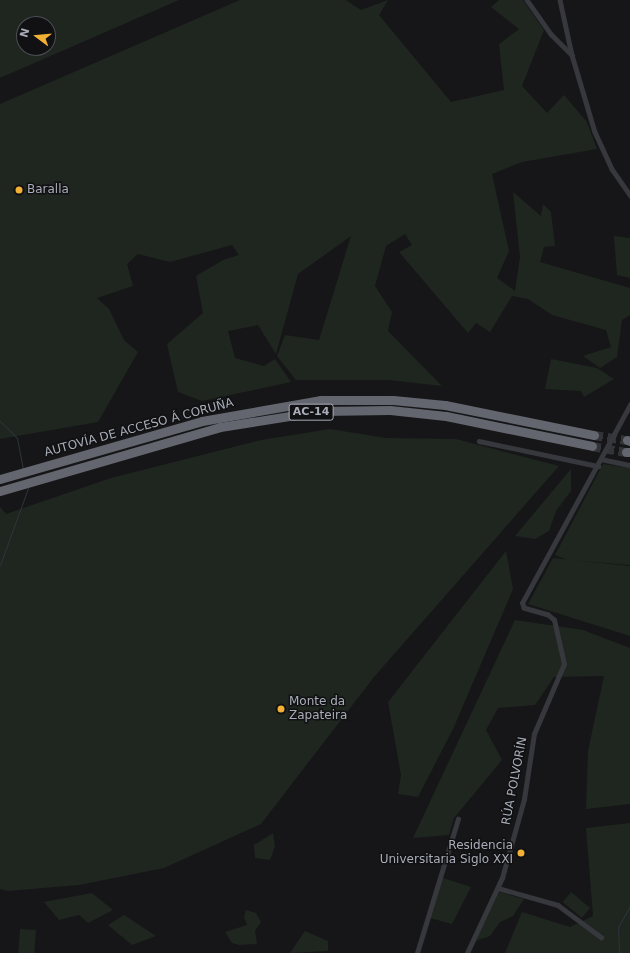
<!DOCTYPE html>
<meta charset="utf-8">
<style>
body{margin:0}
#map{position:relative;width:630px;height:953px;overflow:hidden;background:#161618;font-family:"DejaVu Sans",sans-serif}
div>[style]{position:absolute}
.green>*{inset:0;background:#1e261f;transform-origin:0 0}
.stream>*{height:1px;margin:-0.5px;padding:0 0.5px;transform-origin:0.5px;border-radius:0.5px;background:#2c353c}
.motorway-tunnel>*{height:9px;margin-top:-4.5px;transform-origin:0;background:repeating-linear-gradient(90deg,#333438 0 9px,transparent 0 13.5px)}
.minor>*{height:4.5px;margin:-2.25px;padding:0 2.25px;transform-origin:2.25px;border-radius:2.25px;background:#37383d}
.motorway>*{height:9px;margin:-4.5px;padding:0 4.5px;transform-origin:4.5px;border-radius:4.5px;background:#63666e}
.dots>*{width:11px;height:11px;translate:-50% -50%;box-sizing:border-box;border:2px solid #111113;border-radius:50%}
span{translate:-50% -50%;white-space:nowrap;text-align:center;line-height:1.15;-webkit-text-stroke:3px #111113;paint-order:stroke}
.shield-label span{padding:1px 3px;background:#111113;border:1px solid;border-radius:3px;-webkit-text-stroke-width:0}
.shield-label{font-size:11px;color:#a8adb8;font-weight:700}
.poi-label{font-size:12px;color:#a8adb8}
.left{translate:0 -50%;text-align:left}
.right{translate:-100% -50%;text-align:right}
.street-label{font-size:12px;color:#a8adb8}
.north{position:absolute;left:16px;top:16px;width:40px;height:40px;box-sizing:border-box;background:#111113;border:1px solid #4d4f55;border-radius:50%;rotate:286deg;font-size:11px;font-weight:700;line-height:16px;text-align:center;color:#a8adb8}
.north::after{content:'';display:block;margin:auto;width:14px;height:18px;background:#f2b134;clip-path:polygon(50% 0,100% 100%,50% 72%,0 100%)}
</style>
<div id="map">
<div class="green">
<div style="clip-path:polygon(evenodd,0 0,179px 0,0 78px,0 0,24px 24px,48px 24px,48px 48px,24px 48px,24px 24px)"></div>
<div style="clip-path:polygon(240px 0,346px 0,361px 10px,388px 0,379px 15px,451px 102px,504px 90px,499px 44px,519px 29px,491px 7px,499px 0,523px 0,544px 30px,522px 86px,547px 113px,564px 95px,587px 122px,597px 149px,522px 162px,492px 174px,509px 251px,497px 278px,515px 291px,520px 257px,513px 192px,541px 216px,543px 204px,551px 212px,555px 246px,544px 247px,540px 262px,630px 288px,630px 315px,622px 320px,617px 357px,600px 368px,583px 356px,611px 347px,606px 330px,552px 315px,528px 299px,512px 296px,490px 332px,476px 323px,468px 333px,399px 252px,412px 245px,405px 234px,386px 246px,375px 286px,392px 312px,388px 331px,442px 386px,389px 380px,296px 380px,277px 356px,285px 335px,319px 340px,351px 236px,298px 274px,276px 354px,258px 325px,228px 331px,235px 358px,264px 366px,275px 359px,291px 382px,202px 401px,178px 392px,167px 344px,203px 313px,196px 276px,223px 260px,239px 255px,232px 245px,170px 262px,138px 254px,127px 264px,133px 286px,97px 298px,109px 309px,124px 340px,138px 352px,98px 422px,0 439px,0 104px)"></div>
<div style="clip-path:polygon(614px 236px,630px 238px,630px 278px,617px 275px)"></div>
<div style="clip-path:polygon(551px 359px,597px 368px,614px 379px,584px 397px,581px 391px,545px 389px)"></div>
<div style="clip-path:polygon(330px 429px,386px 438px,456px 439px,559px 466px,374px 677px,261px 824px,164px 868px,79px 885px,8px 891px,0 889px,0 507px,6px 514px,111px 478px,261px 440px)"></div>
<div style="clip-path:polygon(603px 464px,630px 468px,630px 565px,567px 560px,555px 555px)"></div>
<div style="clip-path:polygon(571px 469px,571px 491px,556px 511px,549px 531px,535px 539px,515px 536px)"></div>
<div style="clip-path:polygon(506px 551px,513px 589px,453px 729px,418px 797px,398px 794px,401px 775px,388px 702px)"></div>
<div style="clip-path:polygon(553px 558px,630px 566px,630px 636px,528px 604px)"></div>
<div style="clip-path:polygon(515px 620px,583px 630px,630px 648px,630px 804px,586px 809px,588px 751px,604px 676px,554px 677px,535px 705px,498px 708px,486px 730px,502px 760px,454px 818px,449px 835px,413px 838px)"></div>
<div style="clip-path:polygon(630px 823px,630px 953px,505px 953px,522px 912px,570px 927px,593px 916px,586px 828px)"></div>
<div style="clip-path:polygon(273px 833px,275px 846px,270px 860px,255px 858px,254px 845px)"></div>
<div style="clip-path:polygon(443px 878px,471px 887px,452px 924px,430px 918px)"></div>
<div style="clip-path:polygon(499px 892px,524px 899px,513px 916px,500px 922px,490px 936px,475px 941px)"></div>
<div style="left:571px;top:892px;width:25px;height:13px;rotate:40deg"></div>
<div style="clip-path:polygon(92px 893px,113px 910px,88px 923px,79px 915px,59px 920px,44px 902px)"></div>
<div style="clip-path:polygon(246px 910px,256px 913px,261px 922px,255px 931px,257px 944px,239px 945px,232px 943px,225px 932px,247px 925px,244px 917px)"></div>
<div style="clip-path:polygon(124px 915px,156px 936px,132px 945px,108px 925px)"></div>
<div style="left:20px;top:929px;width:16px;height:24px;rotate:4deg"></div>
<div style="clip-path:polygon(305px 931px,328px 941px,328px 951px,290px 953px)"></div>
</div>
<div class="stream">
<div style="left:0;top:421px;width:24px;rotate:45deg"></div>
<div style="left:17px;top:438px;width:32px;rotate:79deg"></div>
<div style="left:0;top:565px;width:82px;rotate:-70deg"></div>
<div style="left:619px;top:953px;width:26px;rotate:-92deg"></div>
<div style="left:618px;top:927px;width:24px;rotate:-60deg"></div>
</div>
<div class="motorway-tunnel">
<div style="left:594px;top:435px;width:33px;rotate:9deg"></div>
<div style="left:592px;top:446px;width:35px;rotate:10deg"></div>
</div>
<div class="minor">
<div style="left:527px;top:0;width:42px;rotate:54.8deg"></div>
<div style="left:551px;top:34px;width:30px;rotate:45deg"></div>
<div style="left:572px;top:55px;width:80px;rotate:73.4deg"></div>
<div style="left:595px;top:132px;width:41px;rotate:65.3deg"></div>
<div style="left:612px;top:169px;width:32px;rotate:55deg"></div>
<div style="left:560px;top:0;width:56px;rotate:77.7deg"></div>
<div style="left:479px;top:441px;width:122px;rotate:11.9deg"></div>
<div style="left:601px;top:459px;width:30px;rotate:12deg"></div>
<div style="left:498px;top:888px;width:62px;rotate:15.8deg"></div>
<div style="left:558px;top:905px;width:54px;rotate:36.7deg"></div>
<div style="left:417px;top:953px;width:140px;rotate:-73deg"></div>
<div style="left:467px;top:953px;width:83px;rotate:-65deg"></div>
<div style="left:502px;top:878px;width:82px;rotate:-74.4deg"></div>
<div style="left:524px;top:799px;width:66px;rotate:-81.3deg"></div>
<div style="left:534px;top:734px;width:76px;rotate:-66.8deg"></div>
<div style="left:564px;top:664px;width:45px;rotate:-102.8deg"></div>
<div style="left:554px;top:620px;width:8px;rotate:-140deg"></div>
<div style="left:548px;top:615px;width:25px;rotate:-164deg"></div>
<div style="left:524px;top:608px;width:5px;rotate:-112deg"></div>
<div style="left:522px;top:603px;width:226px;rotate:-61.4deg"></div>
</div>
<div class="motorway">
<div style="left:627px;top:440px;width:3px;rotate:18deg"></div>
<div style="left:626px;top:452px;width:4px"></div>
<div style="left:0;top:479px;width:210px;rotate:-16deg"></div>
<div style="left:202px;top:421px;width:121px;rotate:-10deg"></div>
<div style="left:321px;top:400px;width:72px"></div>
<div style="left:393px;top:400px;width:52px;rotate:5.5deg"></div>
<div style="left:445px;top:405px;width:152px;rotate:11.4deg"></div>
<div style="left:0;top:491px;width:229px;rotate:-16.2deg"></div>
<div style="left:220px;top:427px;width:102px;rotate:-9deg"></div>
<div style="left:321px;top:411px;width:69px;rotate:-0.8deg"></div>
<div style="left:390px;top:410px;width:56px;rotate:6.1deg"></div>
<div style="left:446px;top:416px;width:149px;rotate:11.6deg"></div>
</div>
<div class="dots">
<div style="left:19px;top:190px;background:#f2b134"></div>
<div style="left:281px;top:709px;background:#f2b134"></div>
<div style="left:521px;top:853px;background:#f2b134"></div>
</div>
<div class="shield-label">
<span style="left:311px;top:412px">AC-14</span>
</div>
<div class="poi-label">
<span class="left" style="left:27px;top:190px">Baralla</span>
<span class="left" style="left:289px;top:709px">Monte da<br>Zapateira</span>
<span class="right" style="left:513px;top:853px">Residencia<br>Universitaria Siglo XXI</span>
</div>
<div class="street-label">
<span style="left:139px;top:428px;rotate:-15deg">AUTOVÍA DE ACCESO Á CORUÑA</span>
<span style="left:515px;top:781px;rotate:-79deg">RÚA POLVORÍN</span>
</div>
<div class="north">N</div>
</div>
